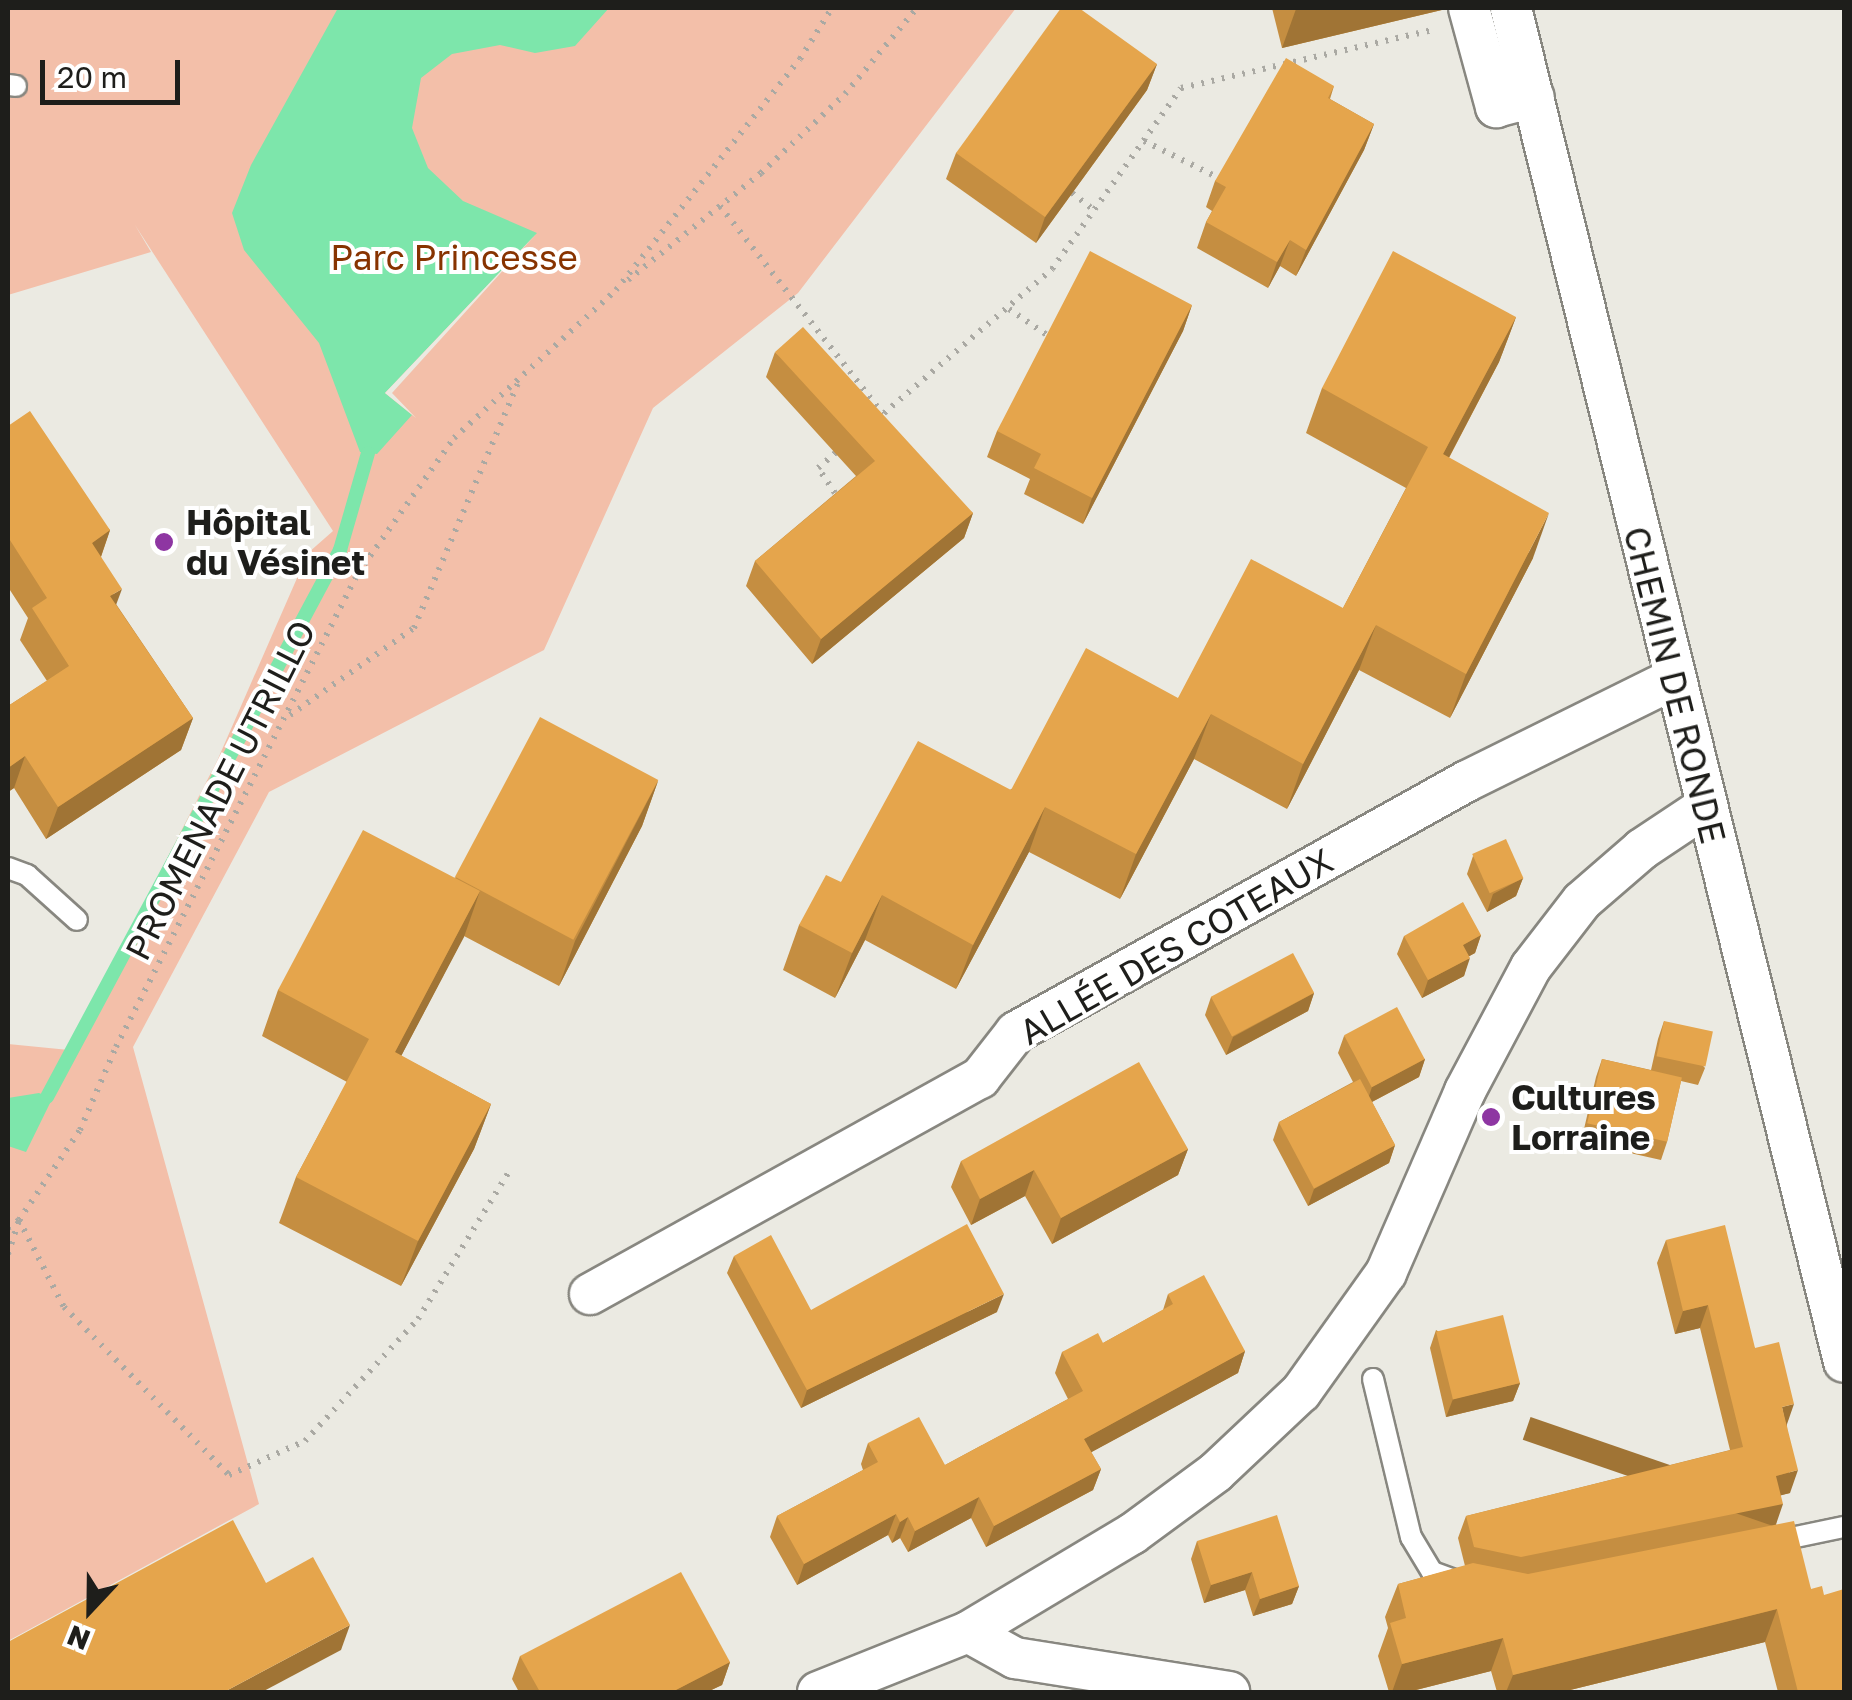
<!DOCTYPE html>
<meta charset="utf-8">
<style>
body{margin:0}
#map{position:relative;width:1852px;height:1700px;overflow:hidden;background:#ebeae2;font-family:"Golos Text",sans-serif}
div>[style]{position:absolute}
.green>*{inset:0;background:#f3bfa9}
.water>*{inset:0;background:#7de6ab}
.pier>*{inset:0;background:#ebeae2}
.stream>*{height:14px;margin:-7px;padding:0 7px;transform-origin:7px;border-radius:7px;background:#7de6ab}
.path>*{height:6px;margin-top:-3px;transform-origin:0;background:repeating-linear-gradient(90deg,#aaa9a3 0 2.5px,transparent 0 10.5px)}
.roads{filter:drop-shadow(2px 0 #888780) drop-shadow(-2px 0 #888780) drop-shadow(0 2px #888780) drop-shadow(0 -2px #888780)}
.lane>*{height:20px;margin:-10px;padding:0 10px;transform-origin:10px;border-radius:10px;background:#fff}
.street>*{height:40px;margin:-20px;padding:0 20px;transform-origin:20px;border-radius:20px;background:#fff}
.wall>*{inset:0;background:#c58e41}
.shaded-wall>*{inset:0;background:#a07435;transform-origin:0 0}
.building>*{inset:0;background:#e5a54c;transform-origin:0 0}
.dots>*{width:28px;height:28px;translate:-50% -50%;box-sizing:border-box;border:5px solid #fff;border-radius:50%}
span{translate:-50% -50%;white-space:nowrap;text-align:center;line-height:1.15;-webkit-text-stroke:8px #fff;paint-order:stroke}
.park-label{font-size:35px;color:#873300}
.poi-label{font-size:35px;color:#1e1e1b;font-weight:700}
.left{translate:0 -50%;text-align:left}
.street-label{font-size:35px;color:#1e1e1b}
.frame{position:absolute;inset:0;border:10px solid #1e1e1b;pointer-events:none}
.north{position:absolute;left:40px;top:1560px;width:100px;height:100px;-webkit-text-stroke:8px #fff;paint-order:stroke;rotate:202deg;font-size:28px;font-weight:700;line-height:40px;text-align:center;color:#1e1e1b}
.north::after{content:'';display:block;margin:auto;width:35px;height:45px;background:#1e1e1b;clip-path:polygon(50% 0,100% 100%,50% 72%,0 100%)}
.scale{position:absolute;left:40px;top:60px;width:140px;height:45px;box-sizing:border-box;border:5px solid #1e1e1b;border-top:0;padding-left:12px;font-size:30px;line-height:35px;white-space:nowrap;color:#1e1e1b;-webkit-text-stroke:8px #fff;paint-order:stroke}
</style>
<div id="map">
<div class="green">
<div style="clip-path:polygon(8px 8px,1016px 8px,798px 293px,653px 408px,544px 650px,269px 792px,133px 1047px,259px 1504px,8px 1641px,8px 1044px,69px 1050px,217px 761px,308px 553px,333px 531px,135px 225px,151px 252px,8px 295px)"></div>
</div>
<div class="water">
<div style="clip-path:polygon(338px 8px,609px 8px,575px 46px,535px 53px,500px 45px,452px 54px,421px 78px,412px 128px,428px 168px,463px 201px,537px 233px,385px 393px,412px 415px,377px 454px,360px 452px,319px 343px,244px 250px,232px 213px,251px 165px)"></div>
<div style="clip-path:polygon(39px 1093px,52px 1099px,26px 1152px,8px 1146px,8px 1098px)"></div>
</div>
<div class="pier">
<div style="clip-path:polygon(537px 233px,392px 393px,416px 418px,385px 393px)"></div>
</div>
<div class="stream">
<div style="left:47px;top:1097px;width:621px;rotate:-61.82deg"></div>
<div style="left:340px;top:550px;width:101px;rotate:-73.9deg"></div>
</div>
<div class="path">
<div style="left:1144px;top:141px;width:88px;rotate:26.3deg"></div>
<div style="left:1072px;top:193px;width:28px;rotate:38deg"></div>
<div style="left:720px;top:206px;width:264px;rotate:51.9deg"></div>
<div style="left:628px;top:280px;width:171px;rotate:-38.8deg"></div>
<div style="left:761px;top:173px;width:115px;rotate:-43.2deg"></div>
<div style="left:845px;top:94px;width:112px;rotate:-50.1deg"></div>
<div style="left:1009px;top:309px;width:50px;rotate:34.3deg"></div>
<div style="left:876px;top:420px;width:232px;rotate:-40.6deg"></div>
<div style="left:1052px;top:269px;width:222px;rotate:-54.5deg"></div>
<div style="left:1181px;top:88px;width:259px;rotate:-13deg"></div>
<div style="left:835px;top:493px;width:30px;rotate:-124deg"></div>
<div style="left:818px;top:468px;width:28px;rotate:-41deg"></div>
<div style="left:290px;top:715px;width:151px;rotate:-35.1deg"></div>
<div style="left:414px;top:628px;width:266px;rotate:-67deg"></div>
<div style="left:8px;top:1228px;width:14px;rotate:-36deg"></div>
<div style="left:19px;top:1220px;width:98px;rotate:62.7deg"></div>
<div style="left:64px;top:1307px;width:235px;rotate:45.5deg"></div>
<div style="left:229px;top:1475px;width:83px;rotate:-24.1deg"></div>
<div style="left:305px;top:1441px;width:166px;rotate:-47.2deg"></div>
<div style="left:418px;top:1319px;width:175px;rotate:-58.3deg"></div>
<div style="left:8px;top:1254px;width:36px;rotate:-72deg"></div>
<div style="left:19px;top:1220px;width:109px;rotate:-55.9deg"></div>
<div style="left:80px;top:1130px;width:90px;rotate:-66.6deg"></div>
<div style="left:116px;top:1047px;width:532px;rotate:-62.95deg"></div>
<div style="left:358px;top:573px;width:166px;rotate:-54.6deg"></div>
<div style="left:454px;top:438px;width:219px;rotate:-42.4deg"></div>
<div style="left:616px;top:290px;width:295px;rotate:-51.5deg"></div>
<div style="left:800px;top:59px;width:60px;rotate:-57.9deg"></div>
</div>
<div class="roads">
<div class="lane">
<div style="left:8px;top:85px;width:8px;rotate:7deg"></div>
<div style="left:8px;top:868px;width:20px;rotate:20deg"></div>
<div style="left:27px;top:875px;width:67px;rotate:42deg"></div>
<div style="left:1373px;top:1379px;width:163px;rotate:76.5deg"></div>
<div style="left:1411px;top:1537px;width:41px;rotate:59deg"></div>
<div style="left:1432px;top:1572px;width:30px;rotate:20deg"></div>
<div style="left:1772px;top:1542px;width:74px;rotate:-11.8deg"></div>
</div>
<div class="street">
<div style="left:1469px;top:8px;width:103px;rotate:74.7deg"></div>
<div style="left:1496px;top:107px;width:39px;rotate:-15deg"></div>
<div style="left:1511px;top:8px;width:1394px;rotate:76.18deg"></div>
<div style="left:590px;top:1294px;width:446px;rotate:-29deg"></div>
<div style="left:980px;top:1078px;width:58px;rotate:-52deg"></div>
<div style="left:1016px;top:1032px;width:516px;rotate:-29.1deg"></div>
<div style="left:1467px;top:781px;width:230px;rotate:-26.3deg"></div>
<div style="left:968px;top:1632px;width:54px;rotate:29deg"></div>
<div style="left:1015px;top:1658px;width:217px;rotate:9deg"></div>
<div style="left:818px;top:1692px;width:162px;rotate:-21.8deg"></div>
<div style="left:968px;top:1632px;width:191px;rotate:-30.9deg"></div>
<div style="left:1132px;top:1534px;width:104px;rotate:-36.4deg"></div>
<div style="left:1216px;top:1472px;width:117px;rotate:-43.3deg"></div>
<div style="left:1301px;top:1392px;width:146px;rotate:-54.5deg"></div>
<div style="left:1386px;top:1273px;width:198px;rotate:-66.5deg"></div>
<div style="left:1465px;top:1091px;width:140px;rotate:-62deg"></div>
<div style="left:1531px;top:967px;width:83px;rotate:-52.3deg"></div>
<div style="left:1582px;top:901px;width:79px;rotate:-40.9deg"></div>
<div style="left:1642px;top:849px;width:76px;rotate:-33.7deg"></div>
</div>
</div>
<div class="wall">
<div style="clip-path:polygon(1272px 8px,1446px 8px,1446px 9px,1282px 48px)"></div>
<div style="clip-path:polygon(1157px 64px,1147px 90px,1036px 243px,946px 179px,956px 153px)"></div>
<div style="clip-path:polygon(1334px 86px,1330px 99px,1374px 124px,1364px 150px,1296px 276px,1280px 266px,1268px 288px,1197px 248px,1206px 222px,1212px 211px,1206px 207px,1215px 181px)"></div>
<div style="clip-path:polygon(1192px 305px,1183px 331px,1083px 524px,1024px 494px,1030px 479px,987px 457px,997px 431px)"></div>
<div style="clip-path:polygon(1516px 317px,1499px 362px,1449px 458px,1533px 558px,1450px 718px,1359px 670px,1287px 809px,1194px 759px,1120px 899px,1029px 852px,956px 989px,865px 940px,835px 998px,783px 970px,799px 925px,841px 882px,1343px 608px,1406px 488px,1306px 433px,1322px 388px)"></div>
<div style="clip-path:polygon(775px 352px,973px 513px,964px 538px,812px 664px,746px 586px,755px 561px,856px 476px,766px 377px)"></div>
<div style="clip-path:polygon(8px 426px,110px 530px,101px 557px,116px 604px,193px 718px,181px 750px,46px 839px,14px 788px,8px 792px,8px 704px,8px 706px,47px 681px,20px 640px,28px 618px,8px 587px)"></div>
<div style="clip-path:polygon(658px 781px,642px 826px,559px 986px,464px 936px,401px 1056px,491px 1104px,474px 1149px,401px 1286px,279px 1223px,296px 1177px,347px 1082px,262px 1036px,278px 990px,454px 878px)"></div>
<div style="clip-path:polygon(1473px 856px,1523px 878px,1516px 896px,1487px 912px,1467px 874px)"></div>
<div style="clip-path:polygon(1481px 935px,1475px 953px,1469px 956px,1464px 976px,1422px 998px,1397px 954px,1404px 936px)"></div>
<div style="clip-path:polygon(1314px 993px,1308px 1011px,1226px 1055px,1205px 1015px,1211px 997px)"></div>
<div style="clip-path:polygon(1664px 1021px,1705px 1068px,1698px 1085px,1681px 1081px,1667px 1142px,1661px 1160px,1581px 1142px,1596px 1077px,1602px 1059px,1651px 1070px,1658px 1039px)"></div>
<div style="clip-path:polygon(1344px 1036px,1425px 1059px,1419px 1077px,1372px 1102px,1395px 1145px,1389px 1163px,1308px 1206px,1273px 1140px,1279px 1122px,1353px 1082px,1338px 1053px)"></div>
<div style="clip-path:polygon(1188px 1149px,1178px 1175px,1052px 1244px,1025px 1196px,971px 1225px,951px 1187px,961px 1161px)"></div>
<div style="clip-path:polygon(1666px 1240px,1755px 1348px,1787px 1425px,1790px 1493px,1781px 1495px,1776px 1524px,1811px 1589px,1844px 1692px,1778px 1692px,1765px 1642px,1562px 1692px,1497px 1692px,1491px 1671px,1408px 1692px,1389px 1692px,1378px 1656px,1388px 1628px,1385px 1617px,1398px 1584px,1465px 1566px,1458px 1538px,1466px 1516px,1730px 1450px,1700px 1328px,1675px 1334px,1657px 1263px)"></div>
<div style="clip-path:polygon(734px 1256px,811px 1310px,997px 1312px,801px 1408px,727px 1273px)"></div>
<div style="clip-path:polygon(1168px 1294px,1245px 1351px,1238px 1373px,1091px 1452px,1101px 1469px,1093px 1490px,986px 1547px,971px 1518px,908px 1552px,900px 1538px,892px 1543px,888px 1535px,797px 1585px,770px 1537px,777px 1516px,863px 1470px,861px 1464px,868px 1443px,945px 1465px,1068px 1399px,1055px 1373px,1062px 1352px,1103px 1343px,1163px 1310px)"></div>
<div style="clip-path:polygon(1436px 1330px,1520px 1383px,1513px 1401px,1446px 1417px,1430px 1348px)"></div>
<div style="clip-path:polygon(1197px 1541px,1299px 1586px,1292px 1604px,1253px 1616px,1245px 1590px,1204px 1603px,1191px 1559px)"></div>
<div style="clip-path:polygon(520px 1656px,730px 1662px,722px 1685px,707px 1692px,519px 1692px,512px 1679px)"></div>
</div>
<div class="shaded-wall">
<div style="clip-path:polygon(1304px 8px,1446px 8px,1446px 9px,1282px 48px,1296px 9px)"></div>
<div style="clip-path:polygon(1157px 64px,1147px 90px,1036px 243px,1045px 217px)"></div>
<div style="clip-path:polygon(1374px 124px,1364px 150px,1296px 276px,1306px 250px)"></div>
<div style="clip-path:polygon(1290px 240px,1280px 266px,1268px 288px,1277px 262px)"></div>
<div style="clip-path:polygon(1192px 305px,1183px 331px,1083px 524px,1092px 498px)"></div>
<div style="clip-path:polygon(1516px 317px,1499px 362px,1427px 499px,1443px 454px)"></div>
<div style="clip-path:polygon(973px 513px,964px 538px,812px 664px,821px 639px)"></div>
<div style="clip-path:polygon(1549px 513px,1533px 558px,1450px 718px,1466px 674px)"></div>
<div style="clip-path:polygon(110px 530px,99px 562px,92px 543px)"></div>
<div style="clip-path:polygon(122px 589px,110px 621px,110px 596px)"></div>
<div style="clip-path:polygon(1376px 625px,1359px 670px,1287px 809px,1303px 764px)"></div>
<div style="clip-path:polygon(1211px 714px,1194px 759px,1120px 899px,1136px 854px)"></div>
<div style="clip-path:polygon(193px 718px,181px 750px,46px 839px,58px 807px)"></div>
<div style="clip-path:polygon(25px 756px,14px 788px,8px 792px,8px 768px)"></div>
<div style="clip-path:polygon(658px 781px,642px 826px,559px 986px,575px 941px)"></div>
<div style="clip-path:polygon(1045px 807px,1029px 852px,956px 989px,973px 945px)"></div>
<div style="clip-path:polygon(1523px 878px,1516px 896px,1487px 912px,1493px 894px)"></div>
<div style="clip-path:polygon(480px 891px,464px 937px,379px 1098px,395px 1052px)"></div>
<div style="clip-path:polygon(882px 895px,865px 940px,835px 998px,852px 953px)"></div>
<div style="clip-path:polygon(1481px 935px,1475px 953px,1457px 963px,1463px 945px)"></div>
<div style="clip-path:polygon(1470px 958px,1464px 976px,1422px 998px,1428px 980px)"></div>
<div style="clip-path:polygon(1314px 993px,1308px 1011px,1226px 1055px,1233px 1037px)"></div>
<div style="clip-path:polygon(1425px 1059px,1419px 1077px,1366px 1105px,1372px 1087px)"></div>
<div style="clip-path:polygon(491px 1104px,474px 1149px,401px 1286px,418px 1241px)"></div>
<div style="clip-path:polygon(1395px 1145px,1389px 1163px,1308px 1206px,1314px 1189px)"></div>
<div style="clip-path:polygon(1188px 1149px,1178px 1175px,1052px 1244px,1061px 1218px)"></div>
<div style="clip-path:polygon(1034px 1170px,1025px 1196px,971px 1225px,980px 1199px)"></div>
<div style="clip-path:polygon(1004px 1294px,997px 1312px,801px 1408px,807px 1390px)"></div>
<div style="clip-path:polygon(1708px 1305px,1700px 1328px,1675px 1334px,1683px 1311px)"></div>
<div style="clip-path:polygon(1245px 1351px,1238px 1373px,1077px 1460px,1084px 1439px)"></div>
<div style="clip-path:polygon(1520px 1383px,1513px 1401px,1446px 1417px,1453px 1399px)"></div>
<div style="clip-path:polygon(1794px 1404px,1786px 1427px,1782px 1407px)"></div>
<div style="clip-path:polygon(1101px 1469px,1093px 1490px,986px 1547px,994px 1526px)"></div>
<div style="clip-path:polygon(1798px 1470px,1790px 1493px,1767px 1499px,1776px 1476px)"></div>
<div style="clip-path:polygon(979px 1497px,971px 1518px,908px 1552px,915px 1531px)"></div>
<div style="left:1783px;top:1504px;width:24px;height:267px;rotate:109deg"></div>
<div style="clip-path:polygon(896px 1514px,888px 1535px,797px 1585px,804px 1564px)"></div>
<div style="clip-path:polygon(908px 1517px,900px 1538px,892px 1543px,900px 1522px)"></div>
<div style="clip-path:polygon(1252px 1572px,1245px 1590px,1204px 1603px,1211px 1585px)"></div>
<div style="clip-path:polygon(1299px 1586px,1292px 1604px,1253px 1616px,1260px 1599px)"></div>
<div style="clip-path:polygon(1777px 1609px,1765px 1642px,1562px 1692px,1506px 1692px,1513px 1675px)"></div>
<div style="clip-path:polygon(350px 1625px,341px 1650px,262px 1692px,224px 1692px)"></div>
<div style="clip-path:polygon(1503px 1638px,1491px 1671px,1408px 1692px,1392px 1692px,1402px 1664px)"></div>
<div style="clip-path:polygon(730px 1662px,722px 1685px,707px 1692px,672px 1692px)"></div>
</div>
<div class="building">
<div style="clip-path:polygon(1061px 8px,1079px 8px,1157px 64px,1045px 217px,956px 153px)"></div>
<div style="clip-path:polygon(1286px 58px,1334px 86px,1328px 98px,1374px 124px,1306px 250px,1290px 240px,1277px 262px,1206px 222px,1226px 187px,1215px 181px)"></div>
<div style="clip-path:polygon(1090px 251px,1192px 305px,1092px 498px,1034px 468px,1041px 454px,997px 431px)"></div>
<div style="clip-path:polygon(1393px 251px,1516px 317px,1443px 454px,1549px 513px,1466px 674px,1376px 625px,1303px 764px,1211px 714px,1136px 854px,1045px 807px,973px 945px,882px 895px,852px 953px,799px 925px,826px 875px,841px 882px,918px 741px,1011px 790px,1086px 648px,1178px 698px,1251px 559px,1343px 608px,1428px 447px,1322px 388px)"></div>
<div style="clip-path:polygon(803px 327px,973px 513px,821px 639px,755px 561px,875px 461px,775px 352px)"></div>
<div style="clip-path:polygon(30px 411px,110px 530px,92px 543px,122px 589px,110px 596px,193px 718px,58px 807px,25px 756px,8px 768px,8px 704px,8px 706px,69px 666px,32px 608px,47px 598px,8px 537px,8px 426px)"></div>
<div style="left:540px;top:717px;width:134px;height:181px;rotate:28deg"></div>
<div style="clip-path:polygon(363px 830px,480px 891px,395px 1052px,491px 1104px,418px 1241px,296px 1177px,369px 1039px,278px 990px)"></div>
<div style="left:1506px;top:839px;width:43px;height:37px;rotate:66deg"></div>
<div style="clip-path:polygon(1463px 902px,1481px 935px,1463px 945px,1470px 958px,1428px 980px,1404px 936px)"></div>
<div style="left:1293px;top:953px;width:45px;height:93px;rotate:62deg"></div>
<div style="left:1397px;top:1007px;width:59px;height:60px;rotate:62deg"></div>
<div style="left:1664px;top:1021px;width:50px;height:36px;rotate:12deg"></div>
<div style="left:1602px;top:1059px;width:82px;height:66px;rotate:13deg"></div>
<div style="clip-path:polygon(1139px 1062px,1188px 1149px,1061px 1218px,1034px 1170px,980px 1199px,961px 1161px)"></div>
<div style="left:1360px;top:1079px;width:75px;height:92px;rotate:62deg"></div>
<div style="clip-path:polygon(967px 1224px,1004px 1294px,807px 1390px,734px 1256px,771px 1235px,811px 1310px)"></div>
<div style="clip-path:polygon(1725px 1225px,1755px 1348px,1779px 1342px,1794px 1404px,1782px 1407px,1798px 1470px,1776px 1476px,1783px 1504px,1521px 1557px,1474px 1547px,1466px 1516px,1743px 1447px,1708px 1305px,1683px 1311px,1666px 1240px)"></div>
<div style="clip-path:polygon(1204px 1275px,1245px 1351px,1084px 1439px,1101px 1469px,994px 1526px,979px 1497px,915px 1531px,908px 1517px,900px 1522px,896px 1514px,804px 1564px,777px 1516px,878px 1462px,868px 1443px,919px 1417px,945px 1465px,1083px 1391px,1062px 1352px,1098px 1333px,1103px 1343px,1173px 1304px,1168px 1294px)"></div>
<div style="left:1503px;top:1315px;width:70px;height:69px;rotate:76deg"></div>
<div style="clip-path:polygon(1277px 1515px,1299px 1586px,1260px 1599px,1252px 1572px,1211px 1585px,1197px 1541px)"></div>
<div style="clip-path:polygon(233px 1520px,266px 1583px,313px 1557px,350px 1625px,224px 1692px,8px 1692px,8px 1642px)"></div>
<div style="clip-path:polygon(1794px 1521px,1811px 1589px,1822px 1586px,1824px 1595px,1844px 1589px,1844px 1692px,1798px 1692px,1777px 1609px,1513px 1675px,1503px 1638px,1402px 1664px,1390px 1623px,1406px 1618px,1398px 1584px,1473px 1563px,1528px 1574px)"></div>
<div style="clip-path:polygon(681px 1572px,730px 1662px,672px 1692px,540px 1692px,520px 1656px)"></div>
</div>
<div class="dots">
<div style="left:164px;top:542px;background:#8e36a2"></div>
<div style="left:1491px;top:1117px;background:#8e36a2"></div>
</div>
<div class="park-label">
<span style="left:454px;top:257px">Parc Princesse</span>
</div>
<div class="poi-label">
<span class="left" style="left:186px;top:542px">Hôpital<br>du Vésinet</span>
<span class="left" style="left:1511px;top:1117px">Cultures<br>Lorraine</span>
</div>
<div class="street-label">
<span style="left:1675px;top:685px;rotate:76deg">CHEMIN DE RONDE</span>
<span style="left:220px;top:790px;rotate:-63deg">PROMENADE UTRILLO</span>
<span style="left:1176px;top:946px;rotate:-30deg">ALLÉE DES COTEAUX</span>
</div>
<div class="frame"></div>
<div class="north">N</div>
<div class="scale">20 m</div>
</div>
